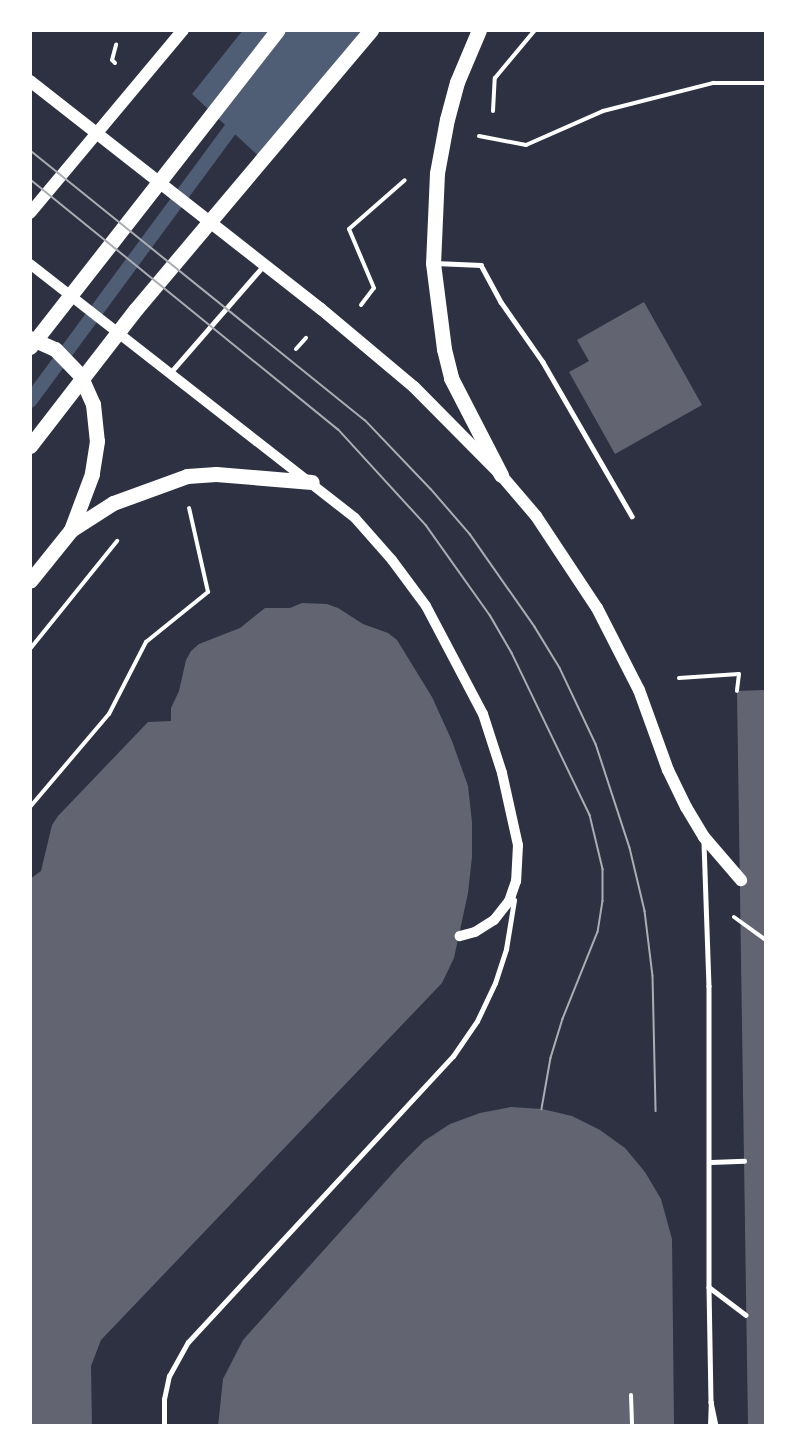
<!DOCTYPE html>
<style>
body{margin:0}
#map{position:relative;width:796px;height:1456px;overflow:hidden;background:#2d3142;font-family:Lato,sans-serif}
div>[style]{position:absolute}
.water>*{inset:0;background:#4f5d75}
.stream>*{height:14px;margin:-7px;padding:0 7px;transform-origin:7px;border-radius:7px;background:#4f5d75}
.building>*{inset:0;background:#626471}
.path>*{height:4px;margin:-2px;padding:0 2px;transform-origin:2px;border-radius:2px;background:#fff}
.service>*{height:4.5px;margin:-2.25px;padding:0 2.25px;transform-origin:2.25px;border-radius:2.25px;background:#fff}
.pedestrian>*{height:5px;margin:-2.5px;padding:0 2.5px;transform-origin:2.5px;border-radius:2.5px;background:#fff}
.tertiary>*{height:10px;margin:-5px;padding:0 5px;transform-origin:5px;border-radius:5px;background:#fff}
.secondary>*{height:12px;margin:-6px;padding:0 6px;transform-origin:6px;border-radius:6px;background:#fff}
.primary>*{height:15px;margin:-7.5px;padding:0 7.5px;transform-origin:7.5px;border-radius:7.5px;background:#fff}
.tram>*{height:1.5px;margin:-0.75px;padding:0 0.75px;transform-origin:0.75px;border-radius:0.75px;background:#abadb3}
span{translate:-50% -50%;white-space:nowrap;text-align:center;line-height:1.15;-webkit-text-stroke:6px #fff;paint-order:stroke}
.frame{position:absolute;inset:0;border:32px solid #fff;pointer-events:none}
</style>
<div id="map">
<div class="water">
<div style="clip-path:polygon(243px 30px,379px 30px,267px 164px,192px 94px)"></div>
</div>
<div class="stream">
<div style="left:30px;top:401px;width:354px;rotate:-53.6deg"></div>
</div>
<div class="building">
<div style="clip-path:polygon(644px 302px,702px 405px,615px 454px,569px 372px,589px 361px,577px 340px)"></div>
<div style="clip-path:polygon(302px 603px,327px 604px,338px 608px,363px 624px,388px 633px,397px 640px,432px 697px,452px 741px,468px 786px,472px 822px,472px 857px,468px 893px,454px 958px,442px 983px,101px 1340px,91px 1366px,92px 1426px,30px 1426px,30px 879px,41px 871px,52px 825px,58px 816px,148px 722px,171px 721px,171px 708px,179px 691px,186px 660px,191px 651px,199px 644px,240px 628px,265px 608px,290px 608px)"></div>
<div style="clip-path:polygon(766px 690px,766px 1426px,748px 1426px,737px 691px)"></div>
<div style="clip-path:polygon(511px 1107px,542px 1109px,572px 1116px,600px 1130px,625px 1148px,645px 1172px,661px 1199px,672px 1239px,674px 1426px,218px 1426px,223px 1379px,243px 1340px,402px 1163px,424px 1141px,450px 1124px,480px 1113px)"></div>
</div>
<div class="path">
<div style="left:115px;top:63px;width:4px;rotate:-135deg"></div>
<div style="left:112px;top:60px;width:16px;rotate:-75deg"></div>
<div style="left:493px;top:111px;width:33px;rotate:-87deg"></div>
<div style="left:495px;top:78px;width:62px;rotate:-50.2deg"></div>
<div style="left:479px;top:136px;width:48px;rotate:10.8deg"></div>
<div style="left:526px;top:145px;width:84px;rotate:-23.8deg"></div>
<div style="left:603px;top:111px;width:114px;rotate:-14.3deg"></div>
<div style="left:713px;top:83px;width:53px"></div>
<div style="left:361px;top:305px;width:21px;rotate:-53deg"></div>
<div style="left:374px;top:288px;width:64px;rotate:-113deg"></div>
<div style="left:349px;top:229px;width:74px;rotate:-41.2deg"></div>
<div style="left:296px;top:349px;width:15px;rotate:-48deg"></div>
<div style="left:30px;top:649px;width:139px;rotate:-51.1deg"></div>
<div style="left:679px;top:678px;width:60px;rotate:-3.8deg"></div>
<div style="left:739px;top:674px;width:17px;rotate:97deg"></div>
<div style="left:30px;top:807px;width:122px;rotate:-49.7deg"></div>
<div style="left:109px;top:714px;width:81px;rotate:-62.8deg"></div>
<div style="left:146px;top:642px;width:80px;rotate:-38.9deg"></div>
<div style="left:208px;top:592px;width:86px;rotate:-102.7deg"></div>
<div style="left:734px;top:917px;width:39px;rotate:36deg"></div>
<div style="left:631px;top:1395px;width:31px;rotate:88deg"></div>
</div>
<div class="service">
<div style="left:435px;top:263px;width:46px;rotate:2.5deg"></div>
<div style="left:481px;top:265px;width:42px;rotate:61.6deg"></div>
<div style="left:501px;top:302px;width:73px;rotate:55deg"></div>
<div style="left:543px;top:362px;width:178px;rotate:60deg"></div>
<div style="left:171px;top:372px;width:140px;rotate:-49deg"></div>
<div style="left:704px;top:843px;width:143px;rotate:88deg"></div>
<div style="left:709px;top:986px;width:301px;rotate:90deg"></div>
<div style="left:709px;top:1287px;width:115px;rotate:89deg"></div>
<div style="left:711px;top:1402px;width:25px;rotate:78deg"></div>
<div style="left:711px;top:1162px;width:33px;rotate:-2deg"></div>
<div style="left:709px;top:1287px;width:46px;rotate:37.1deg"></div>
</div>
<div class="pedestrian">
<div style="left:164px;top:1426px;width:27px;rotate:-90deg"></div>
<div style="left:164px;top:1399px;width:24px;rotate:-78deg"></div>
<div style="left:169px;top:1376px;width:39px;rotate:-61deg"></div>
<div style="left:188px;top:1342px;width:390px;rotate:-47.2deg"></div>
<div style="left:453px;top:1056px;width:42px;rotate:-55.6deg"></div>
<div style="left:477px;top:1021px;width:42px;rotate:-64.7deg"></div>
<div style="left:495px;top:983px;width:36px;rotate:-72deg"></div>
<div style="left:506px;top:949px;width:50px;rotate:-80.7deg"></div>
<div style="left:710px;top:1426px;width:24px;rotate:-88deg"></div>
</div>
<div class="tertiary">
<div style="left:30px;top:264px;width:412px;rotate:38deg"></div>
<div style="left:355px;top:518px;width:56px;rotate:48.6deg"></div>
<div style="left:392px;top:560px;width:57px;rotate:53.5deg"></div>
<div style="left:426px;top:606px;width:122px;rotate:62.2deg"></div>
<div style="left:483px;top:714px;width:62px;rotate:72.1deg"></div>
<div style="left:502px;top:773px;width:74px;rotate:77.5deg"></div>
<div style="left:518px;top:845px;width:36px;rotate:93deg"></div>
<div style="left:516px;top:881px;width:21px;rotate:109deg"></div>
<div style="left:509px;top:901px;width:24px;rotate:128deg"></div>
<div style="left:494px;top:920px;width:22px;rotate:148deg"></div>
<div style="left:475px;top:932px;width:16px;rotate:165deg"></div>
</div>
<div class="secondary">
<div style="left:30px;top:81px;width:370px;rotate:38.1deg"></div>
<div style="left:321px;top:309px;width:121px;rotate:40deg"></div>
<div style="left:414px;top:387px;width:124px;rotate:45.3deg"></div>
<div style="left:501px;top:475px;width:54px;rotate:49.5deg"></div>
<div style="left:536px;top:516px;width:110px;rotate:56.5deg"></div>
<div style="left:597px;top:608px;width:92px;rotate:62.9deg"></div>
<div style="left:639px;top:690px;width:85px;rotate:70.1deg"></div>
<div style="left:668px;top:770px;width:41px;rotate:64.1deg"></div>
<div style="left:686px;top:807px;width:35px;rotate:59deg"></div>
<div style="left:704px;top:837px;width:57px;rotate:49.3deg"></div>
<div style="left:30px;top:213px;width:239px;rotate:-50.1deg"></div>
</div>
<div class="primary">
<div style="left:479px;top:30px;width:56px;rotate:112.9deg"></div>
<div style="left:457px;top:82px;width:38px;rotate:105deg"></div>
<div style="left:447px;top:119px;width:55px;rotate:100.5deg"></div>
<div style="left:437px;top:173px;width:90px;rotate:92.5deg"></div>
<div style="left:433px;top:263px;width:87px;rotate:82.7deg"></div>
<div style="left:444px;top:349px;width:30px;rotate:76deg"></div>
<div style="left:451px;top:378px;width:109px;rotate:62.7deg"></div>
<div style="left:30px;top:338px;width:27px;rotate:24deg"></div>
<div style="left:55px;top:349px;width:36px;rotate:46deg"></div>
<div style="left:80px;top:375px;width:32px;rotate:66deg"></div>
<div style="left:93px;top:404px;width:37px;rotate:84deg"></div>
<div style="left:97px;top:441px;width:33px;rotate:99deg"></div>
<div style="left:92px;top:474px;width:60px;rotate:110.6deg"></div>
<div style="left:71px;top:530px;width:65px;rotate:128.8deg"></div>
<div style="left:30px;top:347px;width:402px;rotate:-52deg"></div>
<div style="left:30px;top:446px;width:173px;rotate:-52.3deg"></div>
<div style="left:136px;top:309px;width:365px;rotate:-49.9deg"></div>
<div style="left:71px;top:530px;width:50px;rotate:-32.7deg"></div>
<div style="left:113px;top:503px;width:79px;rotate:-20deg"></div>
<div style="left:187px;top:476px;width:29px;rotate:-4deg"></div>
<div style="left:216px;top:474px;width:96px;rotate:4.8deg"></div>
</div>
<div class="tram">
<div style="left:30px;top:150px;width:430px;rotate:38.9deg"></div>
<div style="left:365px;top:420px;width:95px;rotate:46.3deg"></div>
<div style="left:431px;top:489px;width:60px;rotate:49.1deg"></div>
<div style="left:470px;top:534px;width:113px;rotate:55deg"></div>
<div style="left:535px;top:627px;width:48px;rotate:58.6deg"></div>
<div style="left:560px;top:668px;width:84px;rotate:64.7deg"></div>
<div style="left:596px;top:744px;width:109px;rotate:71.9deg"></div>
<div style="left:630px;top:848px;width:65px;rotate:76.6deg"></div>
<div style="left:645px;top:911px;width:65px;rotate:83deg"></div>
<div style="left:653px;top:976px;width:135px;rotate:88.7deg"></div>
<div style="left:30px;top:179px;width:397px;rotate:39.1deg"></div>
<div style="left:338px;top:429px;width:130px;rotate:47.5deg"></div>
<div style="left:426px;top:525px;width:110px;rotate:54.6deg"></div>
<div style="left:490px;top:615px;width:44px;rotate:59.9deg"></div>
<div style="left:512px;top:653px;width:180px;rotate:64.3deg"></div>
<div style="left:590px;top:815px;width:56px;rotate:76.5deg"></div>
<div style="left:603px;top:869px;width:32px;rotate:90deg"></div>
<div style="left:603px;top:901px;width:31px;rotate:99deg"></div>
<div style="left:598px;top:932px;width:94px;rotate:111.9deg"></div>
<div style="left:563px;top:1019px;width:41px;rotate:107.1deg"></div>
<div style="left:551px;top:1058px;width:52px;rotate:100deg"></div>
</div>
<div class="frame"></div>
</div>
